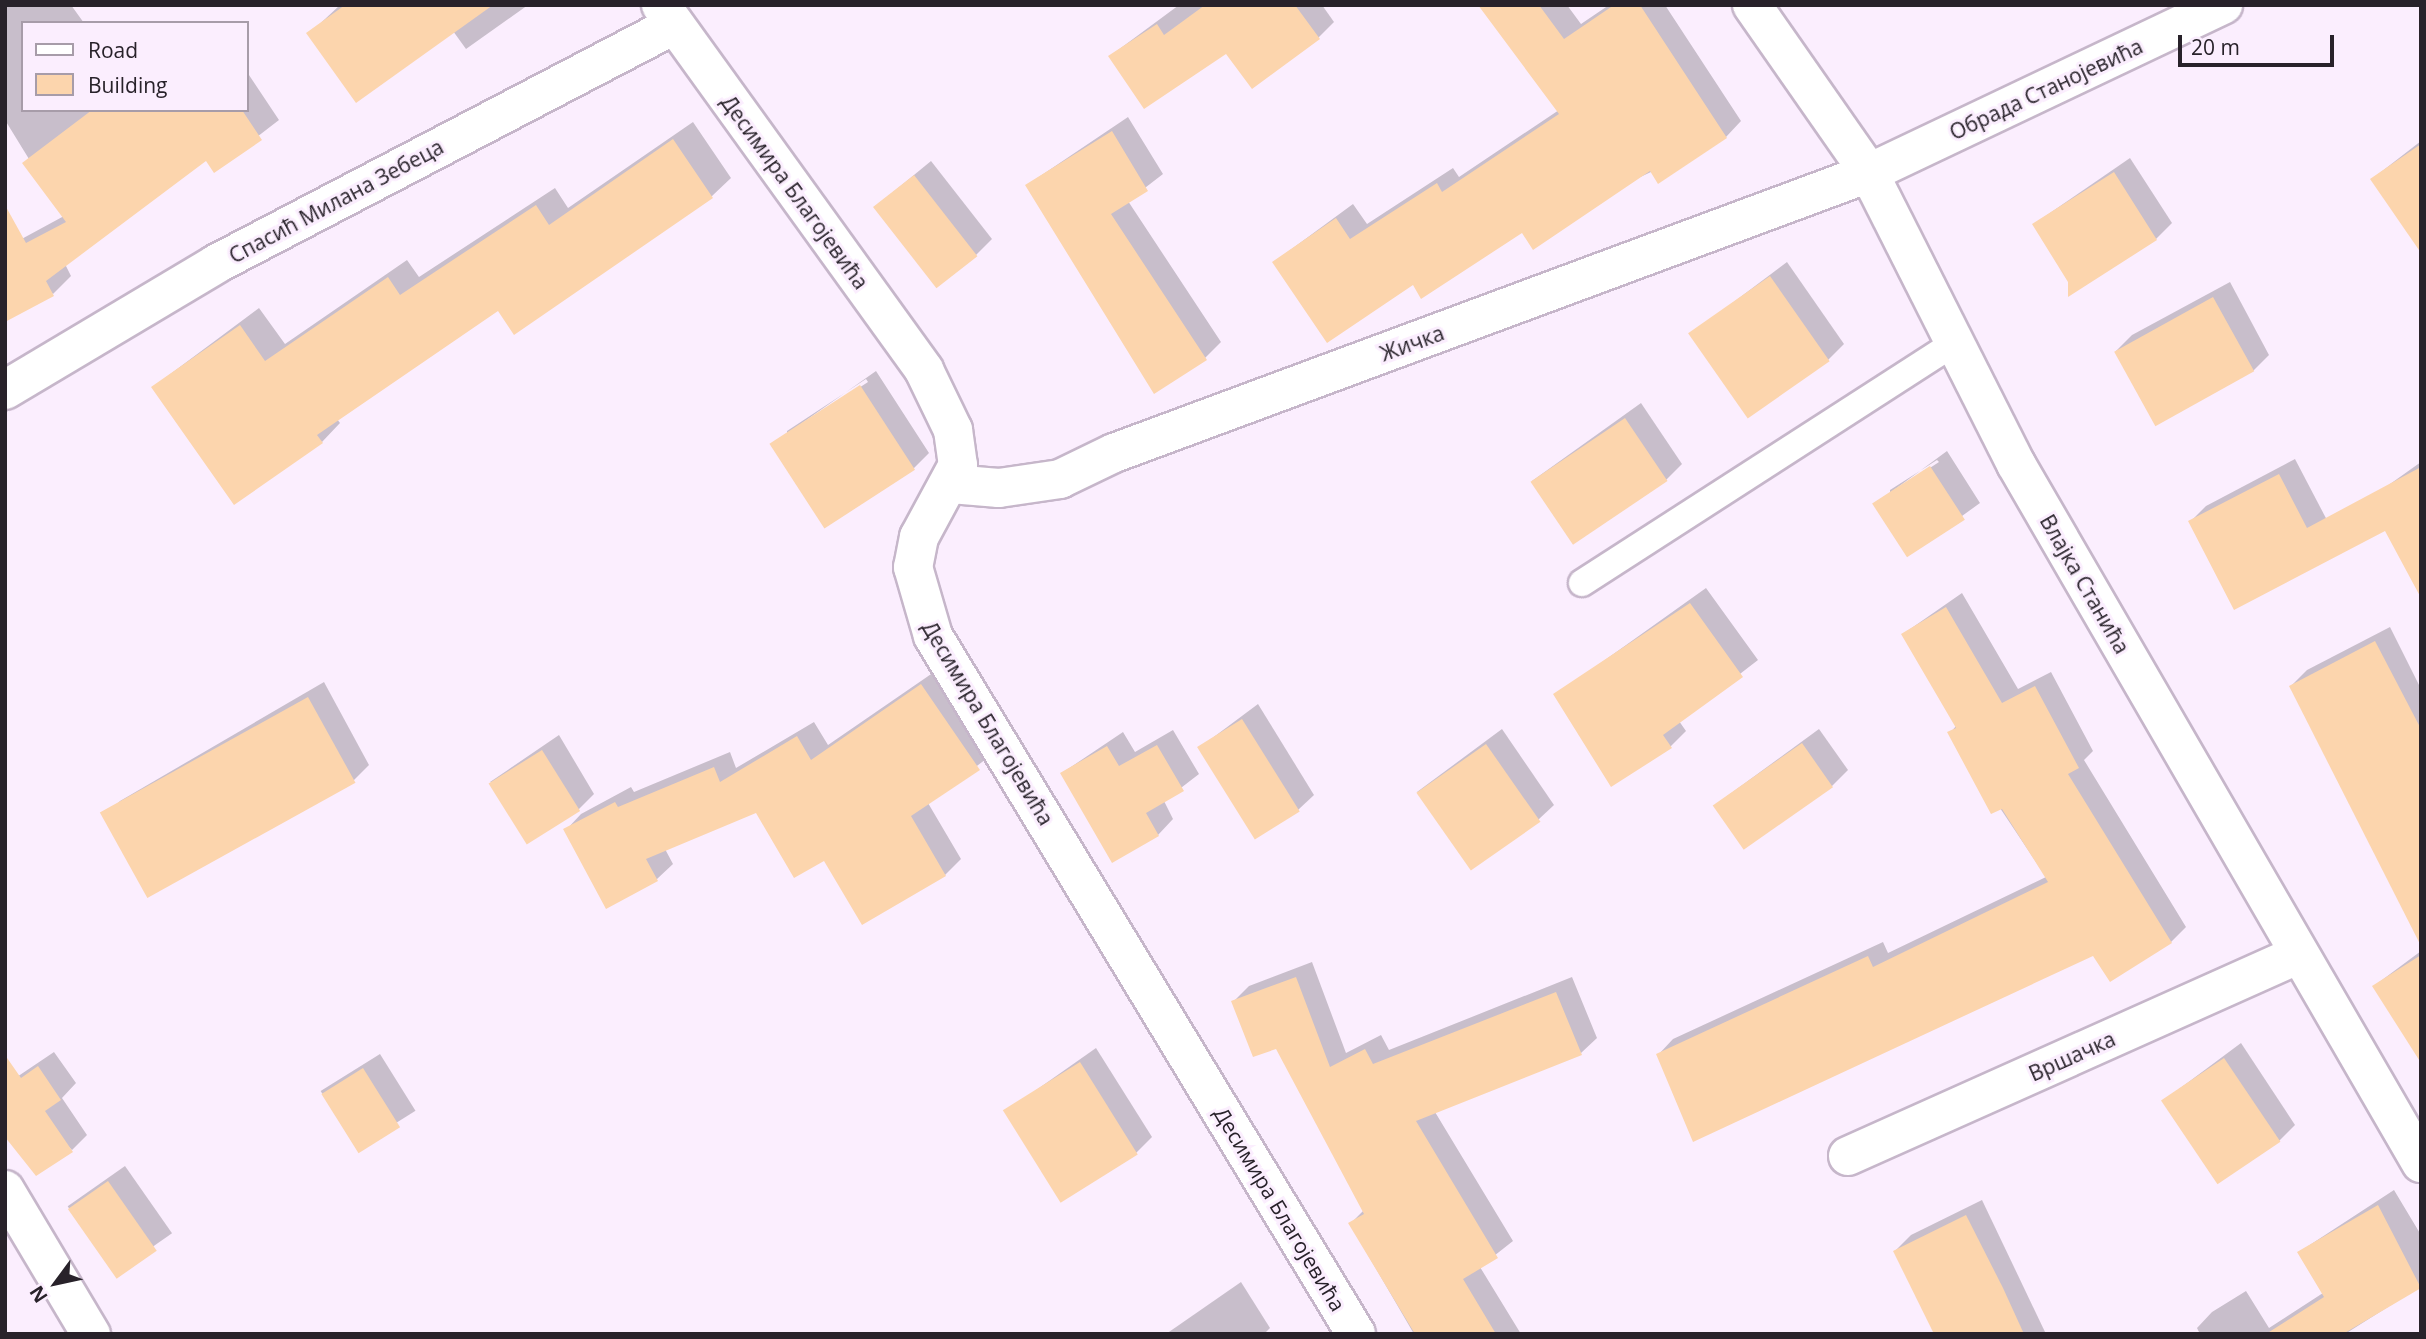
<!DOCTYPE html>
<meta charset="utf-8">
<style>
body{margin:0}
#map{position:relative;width:2426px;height:1339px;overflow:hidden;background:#fbeefe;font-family:"Open Sans",sans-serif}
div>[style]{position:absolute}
.shadow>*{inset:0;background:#0003;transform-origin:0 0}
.building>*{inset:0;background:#fcd5ad;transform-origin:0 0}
.roads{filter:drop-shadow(2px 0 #c6b6ca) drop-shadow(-2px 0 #c6b6ca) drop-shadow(0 2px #c6b6ca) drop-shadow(0 -2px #c6b6ca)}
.service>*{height:26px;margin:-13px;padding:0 13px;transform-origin:13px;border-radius:13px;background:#fff}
.minor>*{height:38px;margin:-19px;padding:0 19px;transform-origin:19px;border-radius:19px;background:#fff}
span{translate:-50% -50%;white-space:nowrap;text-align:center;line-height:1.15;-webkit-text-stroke:6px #fbeefe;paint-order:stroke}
.street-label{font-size:21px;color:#28222a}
.frame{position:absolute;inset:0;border:7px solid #28222a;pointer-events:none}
.legend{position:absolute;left:21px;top:21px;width:228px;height:91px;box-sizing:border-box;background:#fbeefe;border:2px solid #a79ca9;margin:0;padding:9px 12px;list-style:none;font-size:21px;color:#28222a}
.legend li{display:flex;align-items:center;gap:14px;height:35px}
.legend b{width:35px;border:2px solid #a79ca9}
.north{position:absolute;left:21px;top:1248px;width:70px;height:70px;-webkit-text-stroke:5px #fbeefe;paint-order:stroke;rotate:237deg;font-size:19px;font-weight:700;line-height:28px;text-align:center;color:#28222a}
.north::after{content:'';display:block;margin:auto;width:24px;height:32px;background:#28222a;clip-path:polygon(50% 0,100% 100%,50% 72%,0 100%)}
.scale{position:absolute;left:2178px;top:35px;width:156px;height:32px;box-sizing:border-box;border:4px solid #28222a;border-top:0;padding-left:9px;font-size:21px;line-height:24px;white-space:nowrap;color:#28222a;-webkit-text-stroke:5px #fbeefe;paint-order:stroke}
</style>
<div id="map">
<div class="shadow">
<div style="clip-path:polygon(5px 5px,71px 5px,84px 23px,23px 23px,23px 110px,247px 110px,247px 72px,279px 120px,214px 170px,207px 159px,65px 264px,71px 276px,53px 294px,5px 248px,64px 216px,5px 120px)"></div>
<div style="clip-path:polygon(340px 5px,528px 5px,466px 49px,453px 31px,309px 34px)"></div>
<div style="clip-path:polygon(1179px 5px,1322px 5px,1334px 22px,1318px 38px,1227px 52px,1110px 56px)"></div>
<div style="clip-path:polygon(1480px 5px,1567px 5px,1581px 24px,1609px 5px,1665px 5px,1741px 121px,1726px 137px,1413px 283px,1274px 262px,1353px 204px,1367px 224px,1453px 168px,1459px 177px,1559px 110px)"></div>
<div style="clip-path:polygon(1128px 117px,1163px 174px,1128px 201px,1221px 342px,1205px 358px,1027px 185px)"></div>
<div style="clip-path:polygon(693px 122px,731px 178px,712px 196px,514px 333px,498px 309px,337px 419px,340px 423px,322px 442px,153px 387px,259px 308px,285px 344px,407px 260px,419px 277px,555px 188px,568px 208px)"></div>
<div style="clip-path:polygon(2421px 141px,2421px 250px,2372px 179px)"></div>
<div style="clip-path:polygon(2130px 158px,2172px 223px,2156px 239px,2069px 281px,2034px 224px)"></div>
<div style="clip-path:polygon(931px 161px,992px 239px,976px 255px,875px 207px)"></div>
<div style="clip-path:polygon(1787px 262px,1844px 344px,1828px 360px,1690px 335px)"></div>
<div style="clip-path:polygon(2230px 282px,2269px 355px,2253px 371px,2116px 351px,2132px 335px)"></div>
<div style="clip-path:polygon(evenodd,876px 371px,929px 453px,914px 468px,771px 445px,876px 371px,866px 379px,868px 382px,787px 435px,787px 431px,866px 379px)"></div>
<div style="clip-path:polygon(1641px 403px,1682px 464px,1666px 480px,1532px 481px)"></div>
<div style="clip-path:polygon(evenodd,1947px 451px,1980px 503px,1908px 555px,1875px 504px,1947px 451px,1937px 460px,1939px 462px,1890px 494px,1890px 490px,1937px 460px)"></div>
<div style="clip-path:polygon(2295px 459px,2340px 545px,2190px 522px,2206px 506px)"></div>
<div style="clip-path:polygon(2421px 462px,2421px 564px,2383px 489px)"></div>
<div style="clip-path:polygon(1706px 588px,1758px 660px,1679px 721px,1686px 731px,1670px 747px,1556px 695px)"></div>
<div style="clip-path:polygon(1962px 593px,2018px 689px,2051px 672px,2093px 751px,2084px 760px,2186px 927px,2171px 942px,2094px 953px,1658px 1055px,1673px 1039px,1883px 942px,1888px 953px,2046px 877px,1950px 733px,1956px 726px,1903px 634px)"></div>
<div style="clip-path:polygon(2390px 627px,2421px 689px,2421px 943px,2291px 686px,2307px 670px)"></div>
<div style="clip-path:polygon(937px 670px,994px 753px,928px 803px,961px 859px,945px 875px,757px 811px,665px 849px,673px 864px,657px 879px,607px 907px,566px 830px,581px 814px,631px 787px,634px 792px,730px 752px,736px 768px,814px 722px,828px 745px)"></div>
<div style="clip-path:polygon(324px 682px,369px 765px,353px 781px,104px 817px,120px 801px)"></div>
<div style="clip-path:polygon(1258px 704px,1314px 795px,1298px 810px,1199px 748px)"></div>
<div style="clip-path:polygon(1502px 729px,1554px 805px,1538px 820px,1417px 792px)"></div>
<div style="clip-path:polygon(1819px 729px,1848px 770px,1832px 786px,1715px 805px)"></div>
<div style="clip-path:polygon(1173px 730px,1199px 774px,1164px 801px,1173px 819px,1158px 835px,1062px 773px,1123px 732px,1135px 752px)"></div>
<div style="clip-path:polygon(559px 735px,594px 794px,578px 810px,490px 782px)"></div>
<div style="clip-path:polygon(2421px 951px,2421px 1062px,2374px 986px)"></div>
<div style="clip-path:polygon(1312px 962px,1346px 1053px,1381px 1035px,1389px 1050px,1572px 977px,1597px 1038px,1581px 1053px,1435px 1112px,1513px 1241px,1480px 1267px,1521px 1334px,1414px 1334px,1350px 1224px,1364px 1210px,1277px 1047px,1233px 1002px,1249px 986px)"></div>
<div style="clip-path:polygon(2241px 1043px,2295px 1125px,2279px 1141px,2163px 1101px)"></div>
<div style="clip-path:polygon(1096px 1048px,1152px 1137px,1136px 1153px,1005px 1112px)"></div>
<div style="clip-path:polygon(54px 1052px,76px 1083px,62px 1098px,87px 1135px,72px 1150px,5px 1085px)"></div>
<div style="left:380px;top:1054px;width:67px;height:70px;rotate:58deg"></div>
<div style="left:125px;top:1166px;width:82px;height:70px;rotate:55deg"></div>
<div style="clip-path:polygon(2394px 1190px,2421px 1235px,2421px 1286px,2345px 1334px,2200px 1334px,2197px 1328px,2212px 1312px,2246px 1291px,2269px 1328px,2323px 1293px,2299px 1252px)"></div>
<div style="clip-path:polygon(1982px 1200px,2046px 1334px,1936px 1334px,1895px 1251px,1911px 1235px)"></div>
<div style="clip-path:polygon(1241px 1282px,1270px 1328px,1264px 1334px,1166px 1334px)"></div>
</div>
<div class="building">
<div style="clip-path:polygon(345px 5px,493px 5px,356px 103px,306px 33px)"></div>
<div style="clip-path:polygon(1205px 5px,1295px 5px,1320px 39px,1252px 89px,1226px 54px,1144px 109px,1108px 56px,1157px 24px,1164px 35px)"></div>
<div style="clip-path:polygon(1478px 5px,1539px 5px,1564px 39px,1614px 5px,1640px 5px,1727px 138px,1658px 184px,1650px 171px,1533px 250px,1522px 233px,1421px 299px,1413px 285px,1327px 343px,1272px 262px,1336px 218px,1350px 239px,1437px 183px,1442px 192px,1559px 114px)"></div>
<div style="clip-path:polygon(92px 110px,242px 110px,262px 140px,214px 173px,206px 161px,46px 281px,54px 296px,5px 322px,5px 205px,26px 243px,66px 222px,22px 163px)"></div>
<div style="clip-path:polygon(1112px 131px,1148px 191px,1111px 214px,1207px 360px,1154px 394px,1025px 185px)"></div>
<div style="clip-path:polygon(673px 139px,713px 198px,514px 335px,498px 311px,317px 435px,323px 443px,234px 505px,151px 387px,240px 325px,265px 361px,388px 277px,400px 295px,536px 205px,549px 225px)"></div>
<div style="clip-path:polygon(2421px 144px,2421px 253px,2370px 179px)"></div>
<div style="clip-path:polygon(2114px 172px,2157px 240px,2068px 297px,2068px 282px,2032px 224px)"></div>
<div style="left:914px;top:175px;width:103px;height:52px;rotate:52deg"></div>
<div style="left:1770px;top:276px;width:104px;height:100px;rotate:55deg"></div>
<div style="left:2213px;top:297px;width:85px;height:113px;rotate:61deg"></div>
<div style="left:860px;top:385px;width:101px;height:108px;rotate:57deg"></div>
<div style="left:1625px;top:418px;width:76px;height:114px;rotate:56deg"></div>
<div style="left:1930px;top:466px;width:64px;height:69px;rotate:57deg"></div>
<div style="clip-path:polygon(2421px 467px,2421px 598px,2385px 531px,2234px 610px,2188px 521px,2279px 474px,2307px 528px)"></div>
<div style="clip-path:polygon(1690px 603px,1743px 677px,1663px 735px,1672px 748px,1611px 787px,1553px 694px)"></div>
<div style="clip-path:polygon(1946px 607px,2002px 703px,2035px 686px,2079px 768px,2068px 774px,2172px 943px,2110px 982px,2093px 956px,1693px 1142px,1656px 1054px,1868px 956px,1873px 967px,2048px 882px,2002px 809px,1991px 814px,1947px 732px,1956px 728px,1901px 634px)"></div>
<div style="clip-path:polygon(2375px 641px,2421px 729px,2421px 946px,2289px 686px)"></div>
<div style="clip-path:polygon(921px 684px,980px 770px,911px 816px,946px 876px,862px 925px,824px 861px,794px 878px,756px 813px,646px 859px,658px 881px,606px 909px,563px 829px,615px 802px,618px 807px,714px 767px,720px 782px,797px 736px,811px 760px)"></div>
<div style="left:308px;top:697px;width:98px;height:238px;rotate:61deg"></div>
<div style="left:1242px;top:719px;width:109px;height:53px;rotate:58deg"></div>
<div style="left:1802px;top:743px;width:54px;height:109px;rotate:55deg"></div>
<div style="left:1486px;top:744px;width:95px;height:85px;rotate:55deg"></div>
<div style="clip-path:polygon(1157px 745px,1184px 791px,1146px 813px,1159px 836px,1112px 863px,1060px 773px,1107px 746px,1119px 766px)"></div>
<div style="left:542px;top:750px;width:72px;height:63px;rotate:58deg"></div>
<div style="clip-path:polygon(2421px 955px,2421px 1063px,2372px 986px)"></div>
<div style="clip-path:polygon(1296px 977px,1330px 1067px,1365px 1049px,1373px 1064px,1556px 992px,1582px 1055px,1416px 1121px,1498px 1258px,1463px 1279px,1496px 1334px,1415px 1334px,1348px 1223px,1364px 1214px,1276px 1049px,1253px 1057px,1231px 1001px)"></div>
<div style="clip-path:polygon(5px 1055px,21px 1078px,38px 1066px,61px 1100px,45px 1111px,73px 1152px,36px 1176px,5px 1137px)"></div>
<div style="left:2224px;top:1058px;width:101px;height:76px;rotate:56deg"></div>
<div style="left:1080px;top:1062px;width:109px;height:91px;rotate:58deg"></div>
<div style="left:363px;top:1068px;width:70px;height:49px;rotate:58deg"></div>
<div style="left:108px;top:1181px;width:85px;height:49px;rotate:55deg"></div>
<div style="clip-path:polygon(2378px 1205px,2421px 1288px,2343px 1334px,2266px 1334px,2324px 1297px,2297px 1252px)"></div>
<div style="clip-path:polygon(1966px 1215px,2003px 1288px,2024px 1334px,1934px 1334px,1893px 1251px)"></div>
</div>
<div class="roads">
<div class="service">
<div style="left:1582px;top:583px;width:444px;rotate:-32.8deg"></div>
</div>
<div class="minor">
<div style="left:661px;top:5px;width:450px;rotate:54.2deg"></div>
<div style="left:924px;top:370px;width:67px;rotate:64.2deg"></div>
<div style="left:953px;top:430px;width:35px;rotate:82deg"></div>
<div style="left:958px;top:465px;width:82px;rotate:118.4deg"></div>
<div style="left:919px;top:537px;width:31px;rotate:101deg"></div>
<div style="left:913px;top:567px;width:72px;rotate:73.8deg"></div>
<div style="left:933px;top:636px;width:816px;rotate:58.78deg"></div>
<div style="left:1752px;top:5px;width:205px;rotate:55.1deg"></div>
<div style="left:1869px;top:173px;width:326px;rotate:63.2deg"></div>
<div style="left:2016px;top:464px;width:808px;rotate:59.91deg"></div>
<div style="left:5px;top:390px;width:246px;rotate:-30.8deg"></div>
<div style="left:216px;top:264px;width:517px;rotate:-27.56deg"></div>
<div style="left:951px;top:484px;width:48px;rotate:4.8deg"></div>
<div style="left:999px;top:488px;width:62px;rotate:-8.4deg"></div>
<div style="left:1060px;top:479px;width:60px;rotate:-25.7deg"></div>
<div style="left:1114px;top:453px;width:805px;rotate:-20.35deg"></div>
<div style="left:1869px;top:173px;width:392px;rotate:-25.4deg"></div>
<div style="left:1848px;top:1156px;width:491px;rotate:-24.1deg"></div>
<div style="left:5px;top:1190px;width:168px;rotate:59.2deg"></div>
</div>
</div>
<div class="street-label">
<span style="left:2046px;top:89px;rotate:-25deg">Обрада Станојевића</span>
<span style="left:795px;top:192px;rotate:54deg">Десимира Благојевића</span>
<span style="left:336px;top:201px;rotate:-28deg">Спасић Милана Зебеца</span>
<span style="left:1412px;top:343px;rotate:-20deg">Жичка</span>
<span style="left:2085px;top:584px;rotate:60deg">Влајка Станића</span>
<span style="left:988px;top:723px;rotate:59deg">Десимира Благојевића</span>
<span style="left:2072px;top:1056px;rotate:-24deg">Вршачка</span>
<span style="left:1280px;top:1209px;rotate:59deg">Десимира Благојевића</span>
</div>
<div class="frame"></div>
<ul class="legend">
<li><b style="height:9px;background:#fff"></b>Road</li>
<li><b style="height:19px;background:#fcd5ad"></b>Building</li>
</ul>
<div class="north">N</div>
<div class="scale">20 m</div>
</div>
